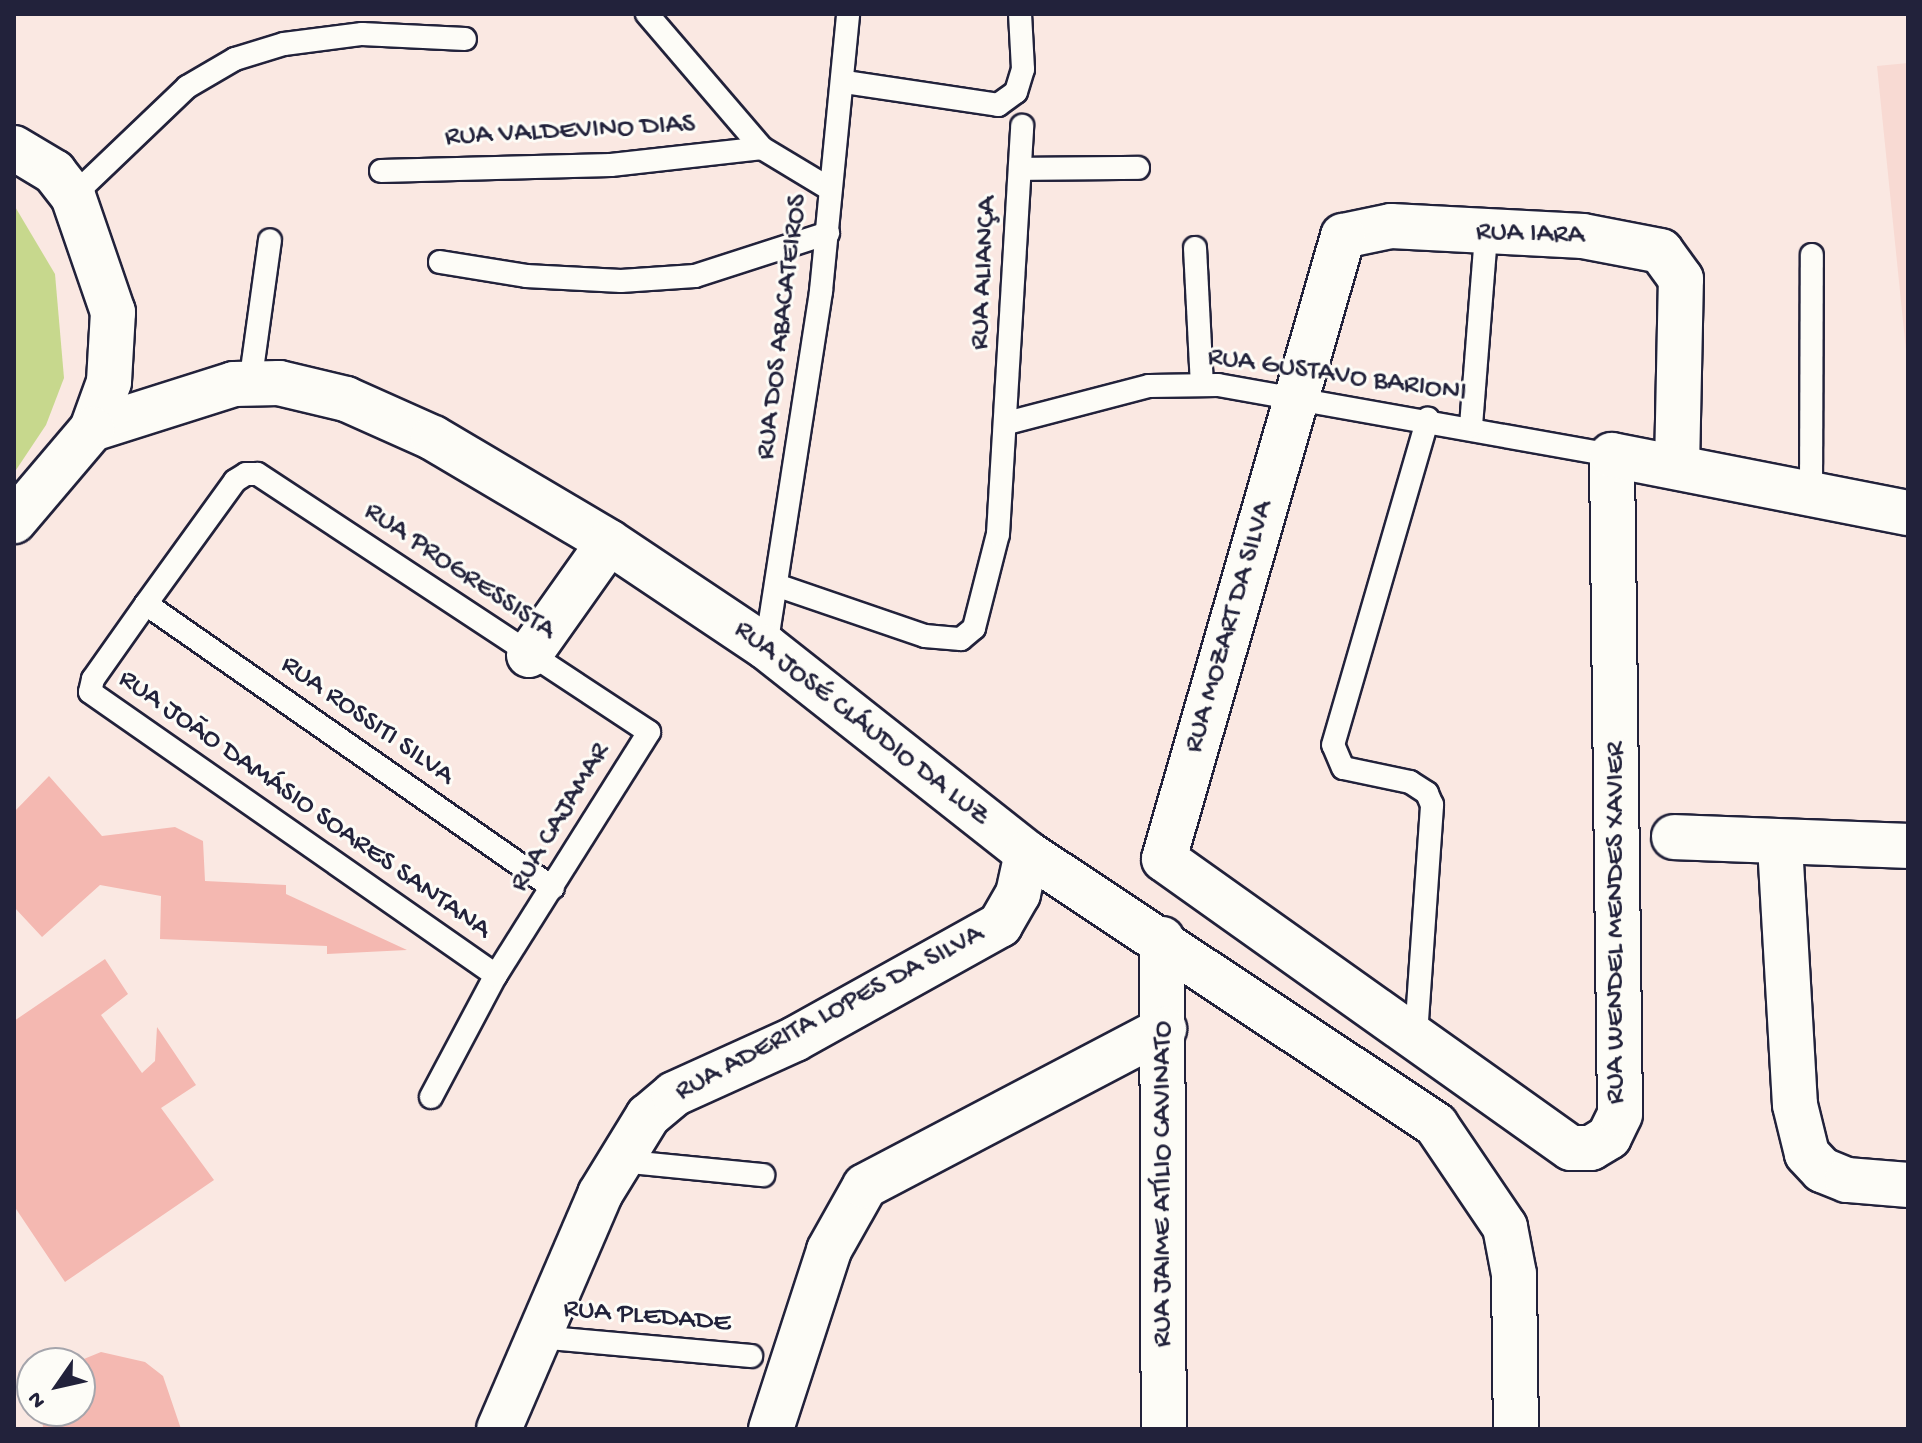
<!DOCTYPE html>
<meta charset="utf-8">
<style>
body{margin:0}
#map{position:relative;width:1922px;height:1443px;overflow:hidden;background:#fae8e2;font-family:"Gochi Hand",sans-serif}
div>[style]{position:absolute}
.built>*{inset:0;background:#f8dad3}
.green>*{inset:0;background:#c7d88d}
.building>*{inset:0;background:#f4b8b1}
.roads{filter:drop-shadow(2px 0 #22223b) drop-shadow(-2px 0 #22223b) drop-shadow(0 2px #22223b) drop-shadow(0 -2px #22223b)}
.lane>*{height:22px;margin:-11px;padding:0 11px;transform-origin:11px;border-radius:11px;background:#fdfcf7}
.street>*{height:44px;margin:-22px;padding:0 22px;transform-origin:22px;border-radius:22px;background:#fdfcf7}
.secondary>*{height:44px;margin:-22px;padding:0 22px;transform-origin:22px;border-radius:22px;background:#fdfcf7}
span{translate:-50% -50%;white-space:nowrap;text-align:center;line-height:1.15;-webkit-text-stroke:6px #fdfcf7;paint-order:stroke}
.street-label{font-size:28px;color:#22223b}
.frame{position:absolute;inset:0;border:16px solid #22223b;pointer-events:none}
.north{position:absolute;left:16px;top:1347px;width:80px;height:80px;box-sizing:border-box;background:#fdfcf7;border:2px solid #a5a5ac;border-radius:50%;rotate:236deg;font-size:22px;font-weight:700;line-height:32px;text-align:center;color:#22223b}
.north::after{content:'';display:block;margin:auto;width:28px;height:36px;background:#22223b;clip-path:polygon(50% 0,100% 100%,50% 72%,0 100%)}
</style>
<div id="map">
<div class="built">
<div style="clip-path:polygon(1908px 63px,1908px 370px,1877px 66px)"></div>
</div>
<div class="green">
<div style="clip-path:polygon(14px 205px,55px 274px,64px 378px,46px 425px,14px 473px)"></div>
</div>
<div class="building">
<div style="clip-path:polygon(49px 776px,102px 836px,175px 827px,203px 841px,205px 881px,286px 885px,286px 894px,407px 950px,327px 954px,327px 946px,160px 939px,161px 896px,100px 885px,42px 937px,14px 907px,14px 812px)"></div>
<div style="clip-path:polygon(105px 959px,128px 994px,101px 1015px,142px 1073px,155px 1061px,157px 1027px,196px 1085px,161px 1108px,214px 1180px,65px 1282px,14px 1206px,14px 1021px)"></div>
<div style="clip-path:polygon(101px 1352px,145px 1362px,163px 1376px,181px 1429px,43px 1429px,42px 1411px,80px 1411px,80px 1363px,74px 1363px)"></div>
</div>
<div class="roads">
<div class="lane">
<div style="left:647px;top:14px;width:177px;rotate:49.4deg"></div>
<div style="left:762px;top:148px;width:79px;rotate:31.1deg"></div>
<div style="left:845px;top:82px;width:155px;rotate:8.5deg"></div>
<div style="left:998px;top:105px;width:22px;rotate:-36deg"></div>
<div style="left:1016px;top:92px;width:24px;rotate:-73deg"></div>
<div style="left:1023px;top:69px;width:55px;rotate:-93.1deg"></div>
<div style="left:1020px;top:169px;width:118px;rotate:-0.5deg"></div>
<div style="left:381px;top:171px;width:230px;rotate:-1.5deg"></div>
<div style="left:611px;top:165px;width:152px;rotate:-6.4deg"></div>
<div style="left:73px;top:196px;width:158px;rotate:-43.7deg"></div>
<div style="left:187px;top:87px;width:56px;rotate:-30.3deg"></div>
<div style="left:235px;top:59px;width:51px;rotate:-17deg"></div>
<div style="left:284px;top:44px;width:79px;rotate:-7.3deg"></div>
<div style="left:362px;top:34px;width:103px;rotate:2.8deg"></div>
<div style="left:1195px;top:248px;width:137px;rotate:87.1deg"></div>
<div style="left:440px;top:262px;width:87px;rotate:9.2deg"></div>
<div style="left:526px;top:276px;width:95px;rotate:3deg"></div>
<div style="left:621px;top:281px;width:74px;rotate:-3.9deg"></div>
<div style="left:695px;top:276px;width:140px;rotate:-17.9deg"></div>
<div style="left:250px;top:384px;width:145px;rotate:-82.1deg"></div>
<div style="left:1007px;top:423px;width:147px;rotate:-14.6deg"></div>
<div style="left:1149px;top:386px;width:69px;rotate:-0.8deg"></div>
<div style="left:1218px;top:385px;width:400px;rotate:10.1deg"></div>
<div style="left:1471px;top:426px;width:192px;rotate:-85.5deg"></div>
<div style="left:1811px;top:492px;width:237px;rotate:-89.8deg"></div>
<div style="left:776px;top:585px;width:157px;rotate:18.9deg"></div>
<div style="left:925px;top:636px;width:36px;rotate:5deg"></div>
<div style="left:961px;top:639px;width:17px;rotate:-40deg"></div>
<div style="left:974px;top:628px;width:97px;rotate:-75.7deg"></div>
<div style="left:998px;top:534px;width:409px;rotate:-86.6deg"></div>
<div style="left:146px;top:604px;width:496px;rotate:34.9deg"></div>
<div style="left:766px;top:647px;width:360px;rotate:-81.2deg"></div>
<div style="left:821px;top:291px;width:278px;rotate:-84.4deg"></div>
<div style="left:1416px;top:1035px;width:231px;rotate:-86deg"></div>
<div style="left:1432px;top:805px;width:13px;rotate:-113deg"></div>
<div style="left:1427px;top:793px;width:20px;rotate:-147deg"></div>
<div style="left:1410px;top:782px;width:68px;rotate:-168.2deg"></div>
<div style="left:1343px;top:768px;width:25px;rotate:-113deg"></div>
<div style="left:1333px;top:745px;width:340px;rotate:-73.8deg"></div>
<div style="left:431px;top:1097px;width:138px;rotate:-62deg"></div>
<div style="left:496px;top:975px;width:287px;rotate:-57.8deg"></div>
<div style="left:649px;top:732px;width:469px;rotate:-146.6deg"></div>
<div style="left:257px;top:474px;width:11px;rotate:180deg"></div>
<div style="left:246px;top:474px;width:13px;rotate:148deg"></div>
<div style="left:235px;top:481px;width:152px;rotate:125.9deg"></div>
<div style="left:146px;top:604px;width:92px;rotate:125.2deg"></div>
<div style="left:93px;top:679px;width:13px;rotate:103deg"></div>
<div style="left:90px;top:692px;width:495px;rotate:34.9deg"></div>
<div style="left:619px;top:1161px;width:145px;rotate:5.6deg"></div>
<div style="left:538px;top:1337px;width:214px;rotate:5.1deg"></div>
</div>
<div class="street">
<div style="left:92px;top:429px;width:149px;rotate:-17.6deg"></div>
<div style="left:234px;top:384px;width:45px;rotate:-1.3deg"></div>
<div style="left:279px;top:383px;width:69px;rotate:13.4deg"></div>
<div style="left:346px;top:399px;width:95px;rotate:24.1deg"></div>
<div style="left:433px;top:438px;width:204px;rotate:30.6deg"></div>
<div style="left:609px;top:542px;width:189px;rotate:33.8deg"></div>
<div style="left:766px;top:647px;width:333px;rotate:38.3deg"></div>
<div style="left:1027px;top:853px;width:491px;rotate:33.6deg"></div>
<div style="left:1436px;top:1125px;width:123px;rotate:55.9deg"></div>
<div style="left:1505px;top:1227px;width:48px;rotate:79.2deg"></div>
<div style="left:1514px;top:1274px;width:155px;rotate:89.3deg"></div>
<div style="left:1677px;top:467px;width:188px;rotate:-88.8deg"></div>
<div style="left:1681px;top:279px;width:34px;rotate:-126deg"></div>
<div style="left:1661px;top:251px;width:79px;rotate:-169.1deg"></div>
<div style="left:1583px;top:236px;width:192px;rotate:-177deg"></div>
<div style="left:1391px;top:226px;width:49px;rotate:168.2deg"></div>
<div style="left:1343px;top:236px;width:648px;rotate:106.03deg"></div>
<div style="left:1164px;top:859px;width:499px;rotate:35.4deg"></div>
<div style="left:1571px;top:1148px;width:20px"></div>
<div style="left:1591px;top:1148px;width:21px;rotate:-31deg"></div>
<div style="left:1609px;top:1137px;width:25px;rotate:-64deg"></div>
<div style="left:1620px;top:1114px;width:659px;rotate:-90.7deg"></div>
<div style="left:1612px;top:455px;width:302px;rotate:11.1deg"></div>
<div style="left:529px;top:655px;width:138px;rotate:-54.7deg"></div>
<div style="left:1674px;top:837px;width:234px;rotate:2.2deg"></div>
<div style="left:1780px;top:845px;width:260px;rotate:86.7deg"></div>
<div style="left:1795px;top:1105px;width:50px;rotate:76.2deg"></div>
<div style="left:1807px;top:1154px;width:22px;rotate:47deg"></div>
<div style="left:1822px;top:1170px;width:27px;rotate:22deg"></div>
<div style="left:1847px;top:1180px;width:61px;rotate:4.7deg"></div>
<div style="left:1162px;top:939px;width:490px;rotate:89.8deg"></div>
<div style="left:499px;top:1429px;width:256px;rotate:-66.7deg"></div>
<div style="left:600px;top:1194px;width:92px;rotate:-58.4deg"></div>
<div style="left:648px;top:1116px;width:34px;rotate:-40deg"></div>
<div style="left:674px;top:1094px;width:133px;rotate:-24.4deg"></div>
<div style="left:795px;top:1039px;width:235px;rotate:-29.1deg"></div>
<div style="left:1000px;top:925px;width:36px;rotate:-60deg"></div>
<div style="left:1018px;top:894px;width:42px;rotate:-77.6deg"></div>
<div style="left:771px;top:1429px;width:188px;rotate:-72deg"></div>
<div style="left:829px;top:1250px;width:73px;rotate:-60.6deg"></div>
<div style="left:865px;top:1186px;width:338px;rotate:-27.7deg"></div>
</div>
<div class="secondary">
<div style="left:14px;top:148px;width:47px;rotate:31deg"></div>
<div style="left:54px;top:172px;width:31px;rotate:52deg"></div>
<div style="left:73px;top:196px;width:123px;rotate:71deg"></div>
<div style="left:113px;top:312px;width:70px;rotate:93.3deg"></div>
<div style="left:109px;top:382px;width:50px;rotate:109.9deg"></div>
<div style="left:92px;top:429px;width:121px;rotate:130.3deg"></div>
</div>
</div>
<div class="street-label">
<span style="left:570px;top:132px;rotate:-3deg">RUA VALDEVINO DIAS</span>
<span style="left:1530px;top:235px;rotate:2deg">RUA IARA</span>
<span style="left:985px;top:273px;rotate:-87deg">RUA ALIANÇA</span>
<span style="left:783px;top:327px;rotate:-83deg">RUA DOS ABACATEIROS</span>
<span style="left:1337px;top:376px;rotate:8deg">RUA GUSTAVO BARIONI</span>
<span style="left:459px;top:572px;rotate:34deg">RUA PROGRESSISTA</span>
<span style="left:1230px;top:627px;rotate:-74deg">RUA MOZART DA SILVA</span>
<span style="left:367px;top:721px;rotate:35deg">RUA ROSSITI SILVA</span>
<span style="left:861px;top:724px;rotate:38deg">RUA JOSÉ CLÁUDIO DA LUZ</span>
<span style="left:304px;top:805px;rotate:35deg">RUA JOÃO DAMÁSIO SOARES SANTANA</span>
<span style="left:561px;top:818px;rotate:-59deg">RUA CAJAMAR</span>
<span style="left:1617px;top:923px;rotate:-90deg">RUA WENDEL MENDES XAVIER</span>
<span style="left:830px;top:1014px;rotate:-28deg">RUA ADERITA LOPES DA SILVA</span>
<span style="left:1164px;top:1184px;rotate:-90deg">RUA JAIME ATÍLIO CAVINATO</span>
<span style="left:647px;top:1317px;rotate:5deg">RUA PLEDADE</span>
</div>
<div class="frame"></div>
<div class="north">N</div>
</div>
